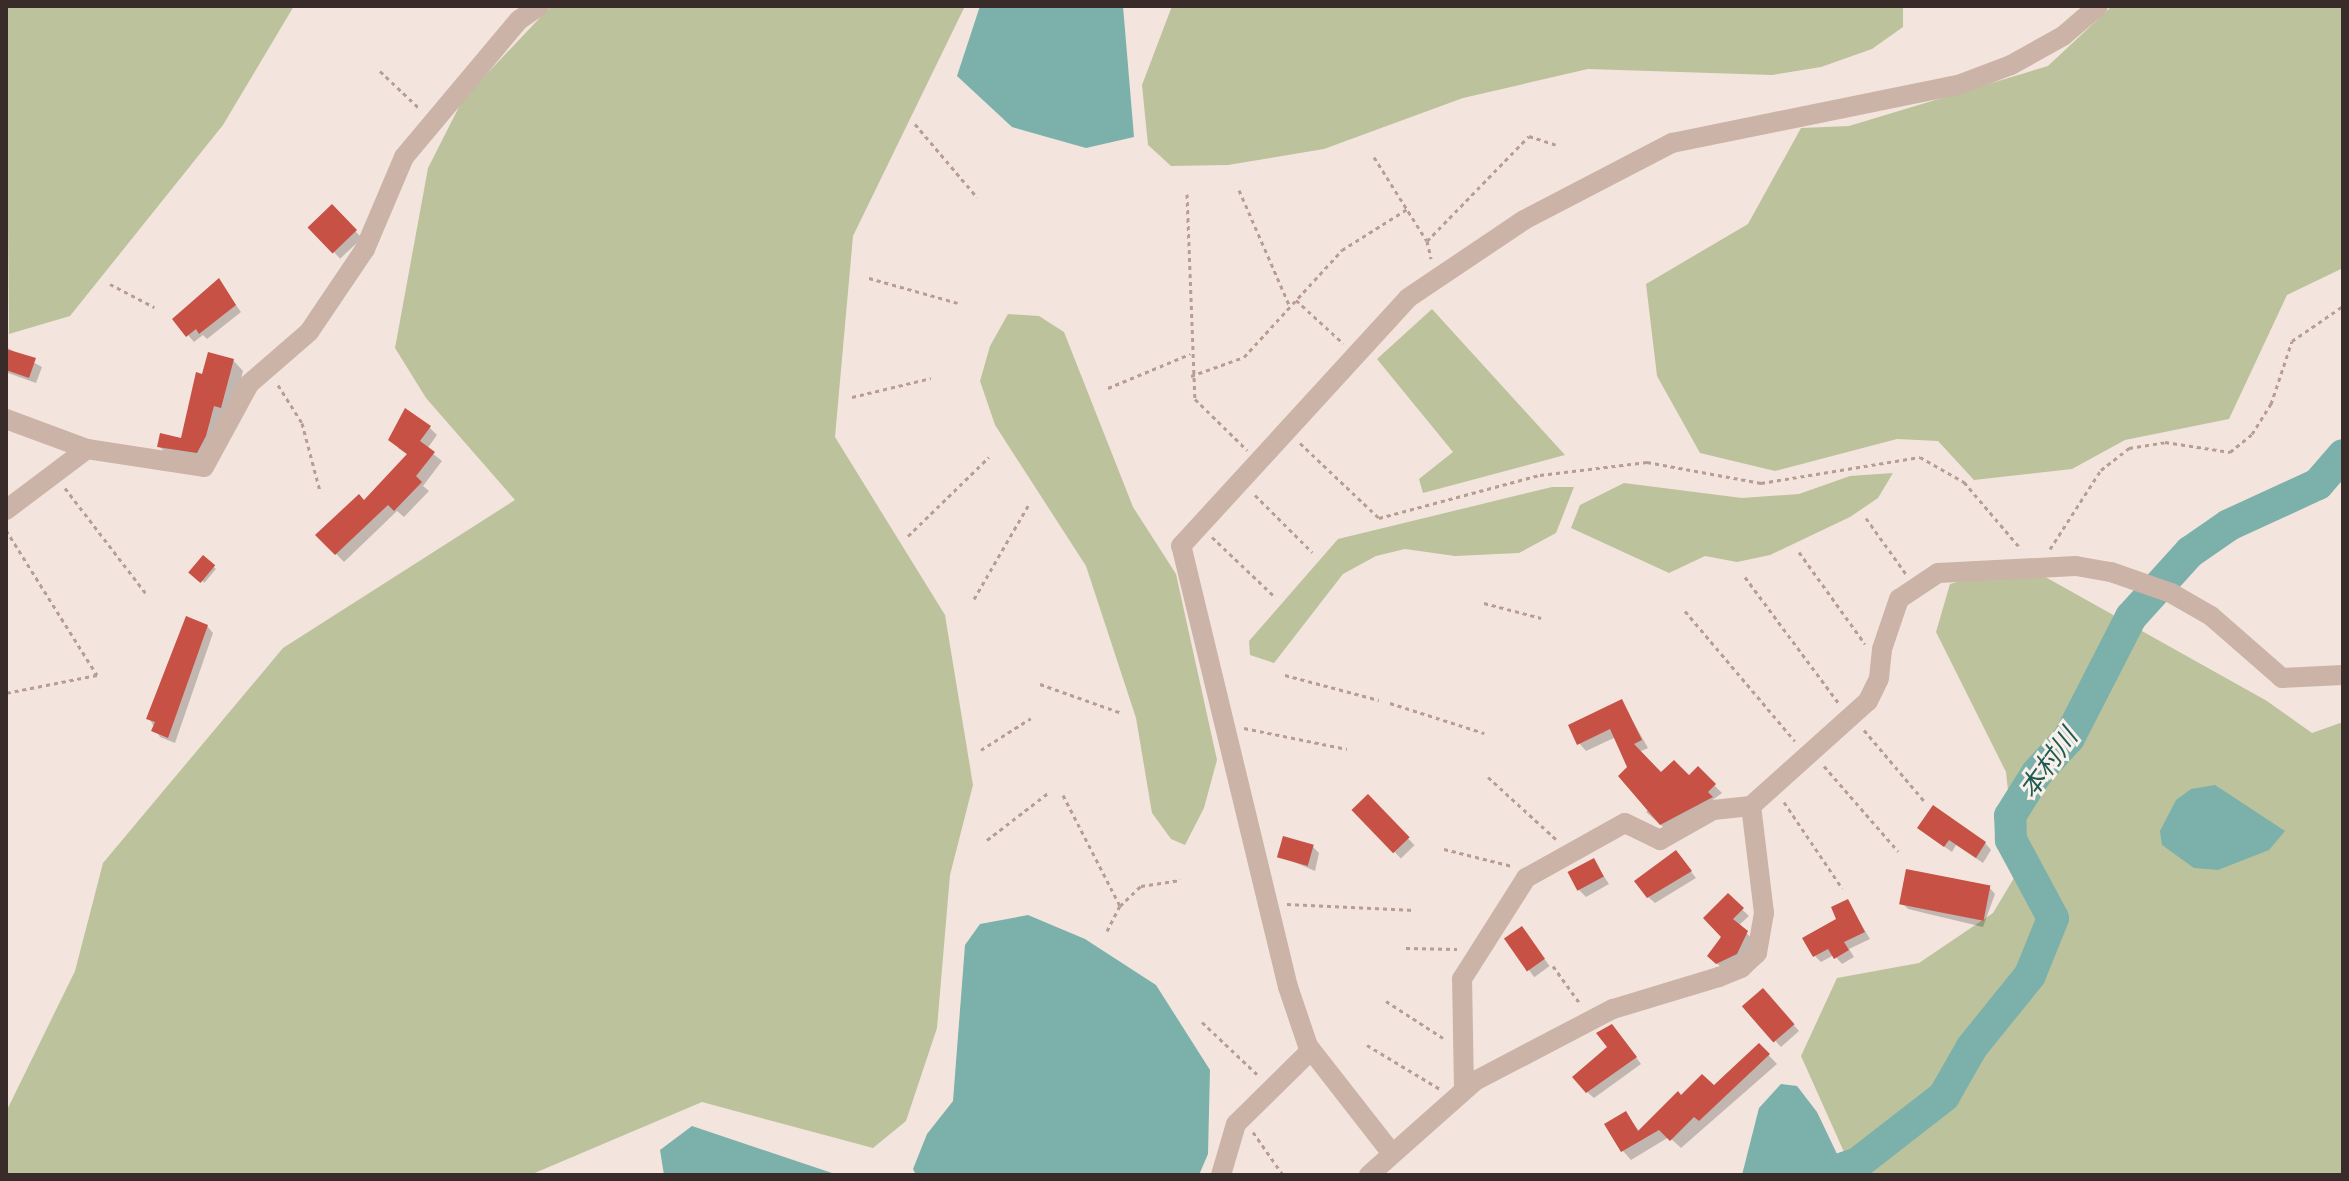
<!DOCTYPE html>
<meta charset="utf-8">
<style>
body{margin:0}
#map{position:relative;width:2349px;height:1181px;overflow:hidden;background:#f3e5dd;font-family:Lato,"Noto Sans JP",sans-serif}
div>[style]{position:absolute}
.green>*{inset:0;background:#bcc29c}
.water>*{inset:0;background:#7bb1aa}
.shadow>*{inset:0;background:#0003;transform-origin:0 0}
.river>*{height:32px;margin:-16px;padding:0 16px;transform-origin:16px;border-radius:16px;background:#7bb1aa}
.building>*{inset:0;background:#c85146;transform-origin:0 0}
.path>*{height:3px;margin-top:-1.5px;transform-origin:0;background:repeating-linear-gradient(90deg,#b79d92 0 4px,transparent 0 8px)}
.street>*{height:20px;margin:-10px;padding:0 10px;transform-origin:10px;border-radius:10px;background:#cbb3a8}
span{translate:-50% -50%;white-space:nowrap;text-align:center;line-height:1.15;-webkit-text-stroke:6px #faf0ea;paint-order:stroke}
.water-label{font-size:26px;color:#1d5b55;font-style:italic}
.frame{position:absolute;inset:0;border:8px solid #382b29;pointer-events:none}
</style>
<div id="map">
<div class="green">
<div style="clip-path:polygon(6px 6px,294px 6px,223px 125px,70px 316px,9px 334px)"></div>
<div style="clip-path:polygon(551px 6px,965px 6px,853px 236px,835px 437px,945px 615px,973px 785px,950px 875px,937px 1028px,906px 1121px,873px 1148px,702px 1102px,530px 1175px,6px 1175px,6px 1112px,75px 971px,103px 863px,283px 648px,515px 500px,426px 398px,395px 348px,428px 168px,463px 99px)"></div>
<div style="clip-path:polygon(1172px 6px,1903px 6px,1903px 27px,1872px 49px,1821px 67px,1772px 75px,1588px 69px,1463px 98px,1324px 149px,1228px 165px,1171px 166px,1148px 145px,1142px 85px)"></div>
<div style="clip-path:polygon(2112px 6px,2343px 6px,2343px 268px,2287px 295px,2229px 419px,2125px 440px,2072px 469px,1974px 480px,1938px 441px,1897px 439px,1775px 471px,1700px 453px,1657px 376px,1646px 284px,1748px 224px,1801px 128px,1849px 126px,2048px 66px)"></div>
<div style="clip-path:polygon(1432px 309px,1565px 455px,1423px 493px,1419px 479px,1453px 452px,1377px 359px)"></div>
<div style="clip-path:polygon(1008px 314px,1039px 316px,1064px 332px,1133px 507px,1176px 574px,1217px 760px,1204px 808px,1185px 845px,1171px 839px,1152px 813px,1136px 718px,1086px 566px,995px 425px,980px 381px,990px 346px)"></div>
<div style="clip-path:polygon(1893px 473px,1878px 498px,1850px 517px,1770px 555px,1737px 562px,1705px 556px,1669px 573px,1571px 528px,1580px 505px,1624px 483px,1742px 498px,1799px 494px,1850px 476px)"></div>
<div style="clip-path:polygon(1552px 487px,1574px 487px,1556px 533px,1519px 553px,1455px 556px,1405px 549px,1376px 556px,1343px 574px,1274px 663px,1250px 655px,1249px 641px,1338px 539px)"></div>
<div style="clip-path:polygon(2040px 574px,2267px 701px,2312px 733px,2343px 722px,2343px 1175px,1860px 1175px,1844px 1152px,1801px 1056px,1837px 978px,1919px 963px,1993px 913px,2017px 873px,2006px 772px,1936px 632px,1950px 584px,1983px 575px)"></div>
</div>
<div class="water">
<div style="clip-path:polygon(980px 6px,1123px 6px,1134px 137px,1086px 148px,1012px 127px,957px 76px)"></div>
<div style="clip-path:polygon(2215px 785px,2285px 831px,2269px 850px,2218px 870px,2194px 868px,2162px 845px,2160px 831px,2176px 800px,2191px 789px)"></div>
<div style="clip-path:polygon(1028px 915px,1085px 939px,1156px 985px,1210px 1070px,1208px 1154px,1199px 1175px,916px 1175px,913px 1169px,927px 1134px,953px 1101px,965px 945px,980px 924px)"></div>
<div style="clip-path:polygon(1781px 1084px,1797px 1086px,1817px 1112px,1847px 1175px,1742px 1175px,1759px 1108px)"></div>
<div style="clip-path:polygon(692px 1126px,838px 1175px,664px 1175px,660px 1150px)"></div>
</div>
<div class="shadow">
<div style="left:332px;top:206px;width:44px;height:30px;rotate:47deg"></div>
<div style="clip-path:polygon(219px 281px,241px 312px,207px 339px,203px 335px,194px 342px,188px 335px)"></div>
<div style="clip-path:polygon(6px 347px,42px 367px,36px 383px,8px 373px,6px 379px)"></div>
<div style="clip-path:polygon(233px 360px,243px 371px,231px 417px,207px 462px,169px 456px,159px 446px,183px 441px,203px 376px)"></div>
<div style="clip-path:polygon(429px 427px,437px 435px,427px 449px,442px 461px,423px 486px,429px 491px,404px 517px,397px 511px,344px 562px,318px 535px,364px 502px,408px 455px,398px 448px)"></div>
<div style="left:203px;top:558px;width:17px;height:18px;rotate:40deg"></div>
<div style="clip-path:polygon(207px 626px,213px 633px,175px 743px,160px 737px,149px 718px)"></div>
<div style="clip-path:polygon(1622px 702px,1648px 748px,1639px 752px,1661px 775px,1690px 778px,1698px 769px,1722px 793px,1669px 832px,1646px 812px,1651px 807px,1616px 737px,1586px 751px,1579px 743px)"></div>
<div style="left:1368px;top:797px;width:67px;height:19px;rotate:46deg"></div>
<div style="clip-path:polygon(1926px 834px,1985px 843px,1991px 850px,1983px 863px,1956px 845px,1952px 852px)"></div>
<div style="clip-path:polygon(1313px 847px,1319px 853px,1315px 871px,1280px 856px)"></div>
<div style="clip-path:polygon(1593px 860px,1609px 884px,1586px 897px,1579px 890px)"></div>
<div style="clip-path:polygon(1682px 860px,1696px 878px,1655px 903px,1648px 897px)"></div>
<div style="clip-path:polygon(1989px 887px,1995px 894px,1983px 927px,1908px 909px,1902px 903px)"></div>
<div style="clip-path:polygon(1728px 896px,1749px 916px,1738px 926px,1753px 939px,1743px 960px,1724px 969px,1716px 963px)"></div>
<div style="clip-path:polygon(1847px 901px,1870px 939px,1849px 949px,1854px 957px,1842px 964px,1834px 955px,1821px 962px,1815px 956px)"></div>
<div style="left:1522px;top:928px;width:47px;height:19px;rotate:54deg"></div>
<div style="clip-path:polygon(1769px 997px,1799px 1031px,1781px 1047px,1745px 1007px)"></div>
<div style="clip-path:polygon(1618px 1033px,1641px 1064px,1594px 1098px,1587px 1092px)"></div>
<div style="clip-path:polygon(1759px 1045px,1777px 1064px,1681px 1148px,1669px 1137px,1631px 1160px,1623px 1151px,1626px 1114px,1640px 1132px,1681px 1098px,1714px 1088px)"></div>
</div>
<div class="river">
<div style="left:1822px;top:1175px;width:38px;rotate:-18deg"></div>
<div style="left:1858px;top:1163px;width:109px;rotate:-37.9deg"></div>
<div style="left:1944px;top:1096px;width:56px;rotate:-60.3deg"></div>
<div style="left:1972px;top:1047px;width:92px;rotate:-51.1deg"></div>
<div style="left:2030px;top:975px;width:61px;rotate:-68deg"></div>
<div style="left:2053px;top:918px;width:89px;rotate:-118.3deg"></div>
<div style="left:2011px;top:840px;width:24px;rotate:-92deg"></div>
<div style="left:2010px;top:816px;width:51px;rotate:-57.9deg"></div>
<div style="left:2037px;top:773px;width:47px;rotate:-47.6deg"></div>
<div style="left:2069px;top:738px;width:136px;rotate:-62.9deg"></div>
<div style="left:2131px;top:617px;width:88px;rotate:-47.8deg"></div>
<div style="left:2190px;top:552px;width:47px;rotate:-34.7deg"></div>
<div style="left:2229px;top:525px;width:98px;rotate:-24.7deg"></div>
<div style="left:2318px;top:484px;width:38px;rotate:-49deg"></div>
</div>
<div class="building">
<div style="left:332px;top:204px;width:36px;height:34px;rotate:46deg"></div>
<div style="clip-path:polygon(219px 278px,236px 305px,199px 334px,196px 329px,186px 337px,172px 319px)"></div>
<div style="clip-path:polygon(6px 349px,36px 358px,29px 378px,6px 370px)"></div>
<div style="clip-path:polygon(208px 352px,234px 359px,221px 408px,214px 406px,206px 436px,197px 453px,157px 447px,160px 433px,181px 438px,196px 372px,202px 374px)"></div>
<div style="clip-path:polygon(405px 408px,431px 426px,420px 441px,435px 452px,416px 476px,422px 482px,394px 511px,388px 505px,335px 555px,315px 535px,359px 494px,364px 500px,407px 454px,388px 440px)"></div>
<div style="left:203px;top:555px;width:16px;height:23px;rotate:40deg"></div>
<div style="clip-path:polygon(186px 616px,208px 625px,168px 738px,151px 731px,155px 722px,146px 719px)"></div>
<div style="clip-path:polygon(1622px 699px,1642px 740px,1634px 744px,1661px 772px,1674px 760px,1689px 775px,1698px 766px,1716px 784px,1708px 792px,1713px 797px,1660px 825px,1618px 776px,1627px 767px,1610px 729px,1577px 745px,1568px 725px)"></div>
<div style="left:1368px;top:794px;width:60px;height:23px;rotate:46deg"></div>
<div style="clip-path:polygon(1933px 805px,1986px 842px,1976px 858px,1949px 840px,1944px 847px,1917px 828px)"></div>
<div style="left:1283px;top:836px;width:32px;height:22px;rotate:16deg"></div>
<div style="clip-path:polygon(1676px 850px,1692px 871px,1647px 898px,1634px 881px)"></div>
<div style="left:1594px;top:858px;width:21px;height:30px;rotate:62deg"></div>
<div style="left:1906px;top:869px;width:86px;height:36px;rotate:11deg"></div>
<div style="clip-path:polygon(1728px 893px,1744px 908px,1733px 919px,1748px 931px,1737px 954px,1716px 964px,1707px 956px,1721px 937px,1703px 918px)"></div>
<div style="clip-path:polygon(1848px 899px,1865px 932px,1844px 942px,1849px 950px,1834px 959px,1828px 949px,1813px 957px,1802px 938px,1836px 919px,1831px 907px)"></div>
<div style="left:1522px;top:926px;width:40px;height:22px;rotate:55deg"></div>
<div style="left:1763px;top:988px;width:48px;height:28px;rotate:49deg"></div>
<div style="clip-path:polygon(1612px 1024px,1637px 1057px,1586px 1093px,1572px 1077px,1607px 1047px,1596px 1033px)"></div>
<div style="clip-path:polygon(1759px 1043px,1770px 1054px,1699px 1121px,1694px 1117px,1670px 1141px,1659px 1130px,1621px 1152px,1604px 1124px,1626px 1111px,1638px 1131px,1678px 1091px,1681px 1095px,1702px 1074px,1714px 1085px)"></div>
</div>
<div class="path">
<div style="left:380px;top:71px;width:55px;rotate:43.5deg"></div>
<div style="left:915px;top:124px;width:96px;rotate:49.7deg"></div>
<div style="left:1374px;top:157px;width:99px;rotate:57.8deg"></div>
<div style="left:1427px;top:241px;width:18px;rotate:77deg"></div>
<div style="left:1239px;top:190px;width:128px;rotate:66.4deg"></div>
<div style="left:1187px;top:194px;width:205px;rotate:87.8deg"></div>
<div style="left:1195px;top:399px;width:73px;rotate:44.4deg"></div>
<div style="left:1427px;top:241px;width:146px;rotate:-45.8deg"></div>
<div style="left:1529px;top:136px;width:28px;rotate:18deg"></div>
<div style="left:869px;top:278px;width:92px;rotate:15.7deg"></div>
<div style="left:110px;top:284px;width:50px;rotate:27.6deg"></div>
<div style="left:1296px;top:300px;width:64px;rotate:42.5deg"></div>
<div style="left:1191px;top:376px;width:56px;rotate:-19.7deg"></div>
<div style="left:1244px;top:357px;width:145px;rotate:-47.5deg"></div>
<div style="left:1342px;top:250px;width:77px;rotate:-32.2deg"></div>
<div style="left:278px;top:385px;width:45px;rotate:57.7deg"></div>
<div style="left:302px;top:423px;width:70px;rotate:75.2deg"></div>
<div style="left:1108px;top:388px;width:89px;rotate:-22.5deg"></div>
<div style="left:852px;top:397px;width:81px;rotate:-13.5deg"></div>
<div style="left:1300px;top:443px;width:109px;rotate:43.5deg"></div>
<div style="left:1379px;top:518px;width:167px;rotate:-15deg"></div>
<div style="left:1540px;top:475px;width:108px;rotate:-6.9deg"></div>
<div style="left:1647px;top:462px;width:116px;rotate:10.4deg"></div>
<div style="left:1761px;top:483px;width:161px;rotate:-9.3deg"></div>
<div style="left:1920px;top:457px;width:51px;rotate:29.6deg"></div>
<div style="left:1964px;top:482px;width:88px;rotate:49.6deg"></div>
<div style="left:65px;top:488px;width:136px;rotate:52.5deg"></div>
<div style="left:1255px;top:495px;width:81px;rotate:45deg"></div>
<div style="left:1866px;top:518px;width:69px;rotate:54.5deg"></div>
<div style="left:6px;top:530px;width:171px;rotate:57.9deg"></div>
<div style="left:97px;top:675px;width:93px;rotate:168.8deg"></div>
<div style="left:908px;top:536px;width:113px;rotate:-44.3deg"></div>
<div style="left:1212px;top:537px;width:84px;rotate:43.6deg"></div>
<div style="left:2050px;top:549px;width:94px;rotate:-57.2deg"></div>
<div style="left:2101px;top:470px;width:36px;rotate:-38deg"></div>
<div style="left:2129px;top:448px;width:36px;rotate:-9deg"></div>
<div style="left:2165px;top:442px;width:66px;rotate:8.7deg"></div>
<div style="left:2230px;top:452px;width:28px;rotate:-39deg"></div>
<div style="left:2252px;top:434px;width:36px;rotate:-58deg"></div>
<div style="left:2271px;top:404px;width:66px;rotate:-71.6deg"></div>
<div style="left:2292px;top:341px;width:62px;rotate:-34.5deg"></div>
<div style="left:1799px;top:552px;width:113px;rotate:54.3deg"></div>
<div style="left:1745px;top:577px;width:156px;rotate:53.4deg"></div>
<div style="left:974px;top:599px;width:108px;rotate:-59.9deg"></div>
<div style="left:1484px;top:603px;width:59px;rotate:14.7deg"></div>
<div style="left:1685px;top:611px;width:170px;rotate:49.8deg"></div>
<div style="left:1285px;top:675px;width:97px;rotate:14.9deg"></div>
<div style="left:1040px;top:684px;width:87px;rotate:19.5deg"></div>
<div style="left:1390px;top:703px;width:99px;rotate:17.7deg"></div>
<div style="left:1244px;top:728px;width:105px;rotate:11.5deg"></div>
<div style="left:1864px;top:730px;width:94px;rotate:49.7deg"></div>
<div style="left:981px;top:750px;width:59px;rotate:-32.6deg"></div>
<div style="left:1824px;top:766px;width:113px;rotate:49deg"></div>
<div style="left:1488px;top:777px;width:92px;rotate:42.4deg"></div>
<div style="left:1063px;top:795px;width:125px;rotate:62.8deg"></div>
<div style="left:1784px;top:802px;width:104px;rotate:56deg"></div>
<div style="left:987px;top:840px;width:77px;rotate:-37.6deg"></div>
<div style="left:1444px;top:849px;width:70px;rotate:14deg"></div>
<div style="left:1287px;top:904px;width:128px;rotate:2.7deg"></div>
<div style="left:1107px;top:931px;width:28px;rotate:-63deg"></div>
<div style="left:1120px;top:906px;width:29px;rotate:-44deg"></div>
<div style="left:1141px;top:886px;width:40px;rotate:-8.5deg"></div>
<div style="left:1406px;top:948px;width:51px;rotate:1.1deg"></div>
<div style="left:1553px;top:966px;width:48px;rotate:54.3deg"></div>
<div style="left:1386px;top:1001px;width:68px;rotate:33deg"></div>
<div style="left:1202px;top:1022px;width:79px;rotate:43.5deg"></div>
<div style="left:1367px;top:1045px;width:85px;rotate:31.1deg"></div>
<div style="left:1253px;top:1132px;width:52px;rotate:55.1deg"></div>
</div>
<div class="street">
<div style="left:6px;top:419px;width:86px;rotate:20.3deg"></div>
<div style="left:87px;top:449px;width:118px;rotate:8.7deg"></div>
<div style="left:204px;top:467px;width:94px;rotate:-61.5deg"></div>
<div style="left:249px;top:384px;width:79px;rotate:-40.9deg"></div>
<div style="left:309px;top:332px;width:100px;rotate:-56deg"></div>
<div style="left:365px;top:249px;width:100px;rotate:-67deg"></div>
<div style="left:404px;top:157px;width:179px;rotate:-50deg"></div>
<div style="left:519px;top:20px;width:24px;rotate:-35deg"></div>
<div style="left:6px;top:510px;width:101px;rotate:-37deg"></div>
<div style="left:1464px;top:1090px;width:111px;rotate:-91deg"></div>
<div style="left:1462px;top:979px;width:120px;rotate:-57.6deg"></div>
<div style="left:1526px;top:878px;width:113px;rotate:-29.1deg"></div>
<div style="left:1625px;top:823px;width:39px;rotate:26deg"></div>
<div style="left:1660px;top:840px;width:61px;rotate:-29.5deg"></div>
<div style="left:1713px;top:810px;width:38px;rotate:-6deg"></div>
<div style="left:1390px;top:1151px;width:133px;rotate:-128deg"></div>
<div style="left:1308px;top:1046px;width:62px;rotate:-108.7deg"></div>
<div style="left:1288px;top:987px;width:454px;rotate:-103.6deg"></div>
<div style="left:1181px;top:546px;width:336px;rotate:-47.5deg"></div>
<div style="left:1408px;top:298px;width:140px;rotate:-33.9deg"></div>
<div style="left:1524px;top:220px;width:167px;rotate:-27.5deg"></div>
<div style="left:1672px;top:143px;width:292px;rotate:-11.5deg"></div>
<div style="left:1958px;top:85px;width:57px;rotate:-20.7deg"></div>
<div style="left:2011px;top:65px;width:60px;rotate:-29.1deg"></div>
<div style="left:2063px;top:36px;width:46px;rotate:-40.6deg"></div>
<div style="left:1221px;top:1175px;width:53px;rotate:-73.6deg"></div>
<div style="left:1236px;top:1124px;width:105px;rotate:-44.6deg"></div>
<div style="left:1369px;top:1175px;width:142px;rotate:-41.6deg"></div>
<div style="left:1475px;top:1081px;width:156px;rotate:-27.6deg"></div>
<div style="left:1613px;top:1009px;width:111px;rotate:-16.8deg"></div>
<div style="left:1719px;top:977px;width:24px;rotate:-22deg"></div>
<div style="left:1741px;top:968px;width:22px;rotate:-43deg"></div>
<div style="left:1757px;top:953px;width:41px;rotate:-80.1deg"></div>
<div style="left:1764px;top:913px;width:108px;rotate:-96.9deg"></div>
<div style="left:1751px;top:806px;width:157px;rotate:-41.9deg"></div>
<div style="left:1868px;top:701px;width:25px;rotate:-64deg"></div>
<div style="left:1879px;top:678px;width:29px;rotate:-84deg"></div>
<div style="left:1882px;top:649px;width:53px;rotate:-71.2deg"></div>
<div style="left:1899px;top:599px;width:47px;rotate:-33.7deg"></div>
<div style="left:1938px;top:573px;width:138px;rotate:-2.9deg"></div>
<div style="left:2076px;top:566px;width:36px;rotate:10deg"></div>
<div style="left:2111px;top:572px;width:64px;rotate:19.3deg"></div>
<div style="left:2171px;top:593px;width:46px;rotate:29.9deg"></div>
<div style="left:2211px;top:616px;width:94px;rotate:41.1deg"></div>
<div style="left:2282px;top:678px;width:61px;rotate:-2.8deg"></div>
</div>
<div class="water-label">
<span style="left:2048px;top:763px;rotate:-54deg">本村川</span>
</div>
<div class="frame"></div>
</div>
